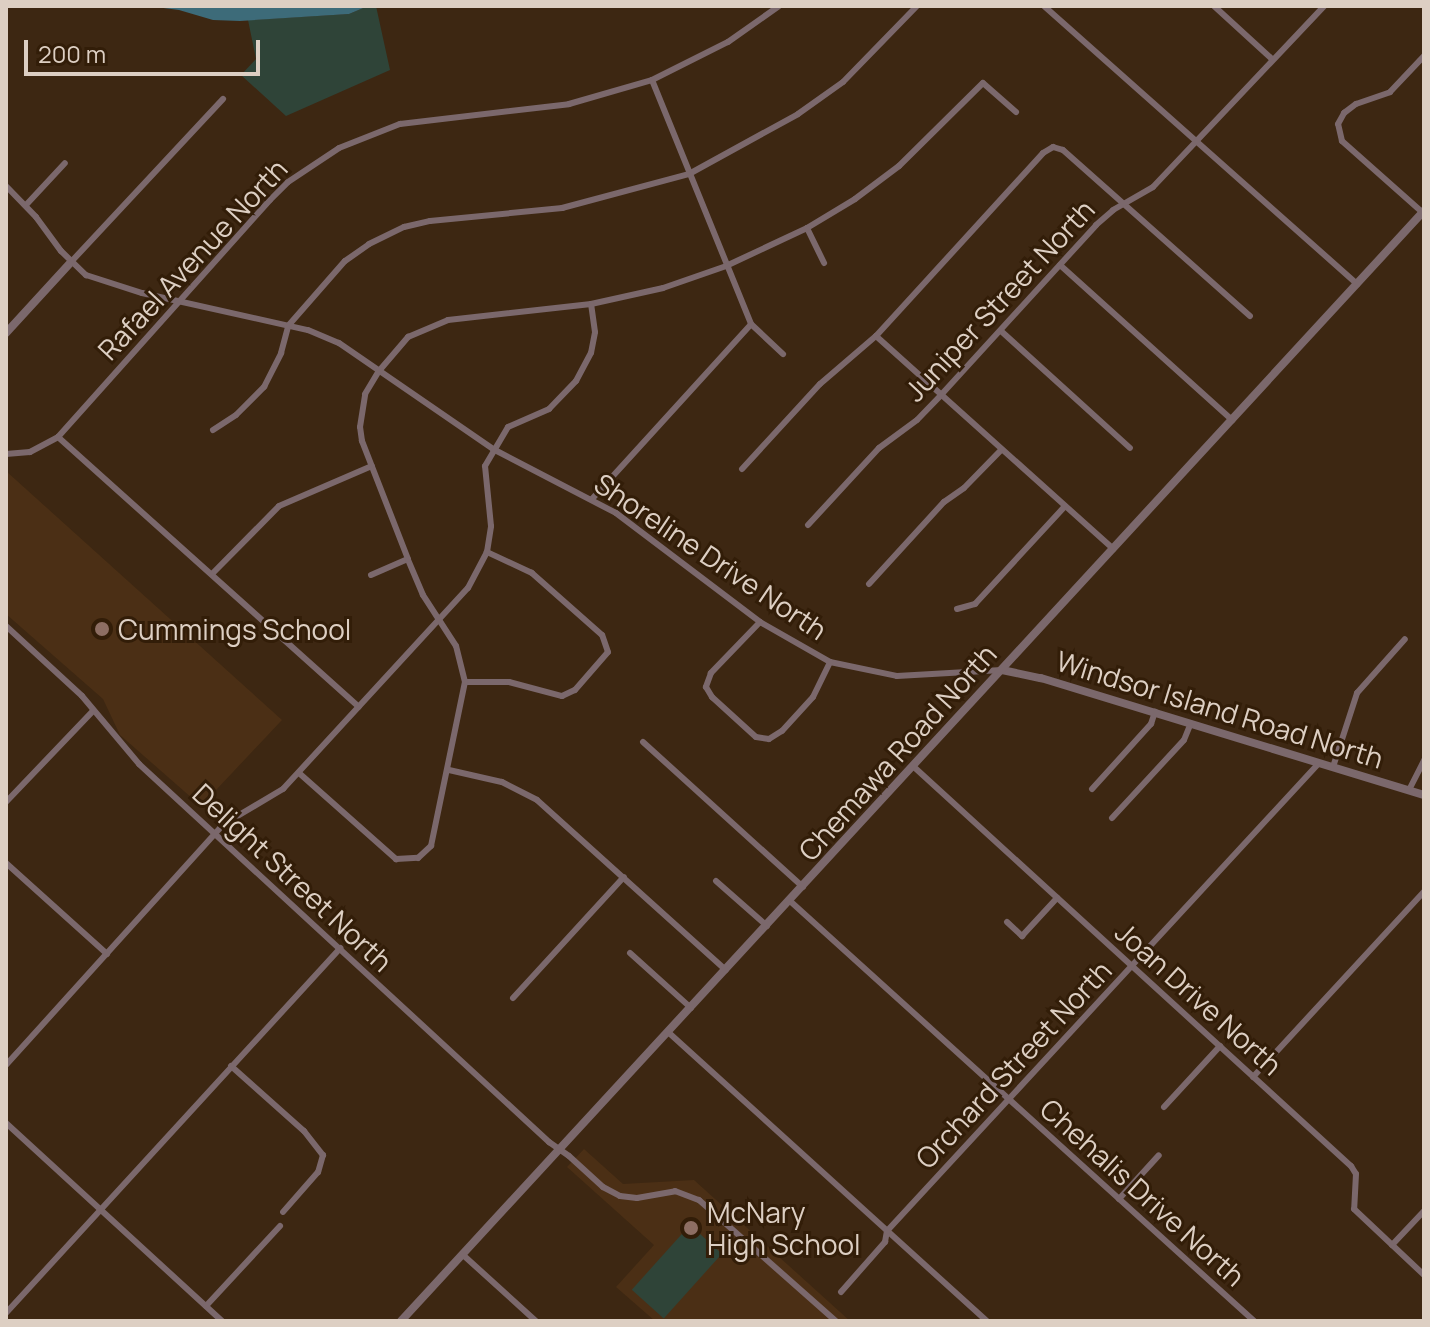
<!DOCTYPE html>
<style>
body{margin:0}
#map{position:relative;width:1430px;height:1327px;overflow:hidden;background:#3d2712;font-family:Manrope,sans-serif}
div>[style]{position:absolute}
.built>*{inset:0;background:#4b2f15}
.green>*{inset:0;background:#2f4438;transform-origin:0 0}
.water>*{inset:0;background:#3d6b79}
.minor>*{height:6px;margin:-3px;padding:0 3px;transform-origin:3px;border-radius:3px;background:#7b686c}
.tertiary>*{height:8px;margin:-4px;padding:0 4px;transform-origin:4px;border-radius:4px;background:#7b686c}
.dots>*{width:22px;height:22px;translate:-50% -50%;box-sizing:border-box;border:4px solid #321d08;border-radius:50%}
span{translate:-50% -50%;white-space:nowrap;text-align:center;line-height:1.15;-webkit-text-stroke:6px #321d08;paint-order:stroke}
.street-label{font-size:28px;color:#ddcfc3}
.poi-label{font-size:28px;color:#ddcfc3}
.left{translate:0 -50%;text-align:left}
.frame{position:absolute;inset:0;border:8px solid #ddcfc3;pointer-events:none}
.scale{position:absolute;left:24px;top:40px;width:236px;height:36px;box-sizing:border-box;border:4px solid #ddcfc3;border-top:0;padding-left:10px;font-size:24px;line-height:28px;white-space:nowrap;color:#ddcfc3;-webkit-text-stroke:6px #321d08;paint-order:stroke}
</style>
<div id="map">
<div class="built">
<div style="clip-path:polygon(6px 471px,282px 720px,201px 806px,120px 735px,103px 699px,6px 614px)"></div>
<div style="clip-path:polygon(584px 1149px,623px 1184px,694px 1180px,850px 1321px,655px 1321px,616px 1287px,654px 1245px,567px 1167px)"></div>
</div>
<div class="green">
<div style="clip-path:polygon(368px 6px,376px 6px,390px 70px,286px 116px,241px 75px,256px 59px,248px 20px,349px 14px)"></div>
<div style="left:690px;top:1225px;width:43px;height:87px;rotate:42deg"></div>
</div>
<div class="water">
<div style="clip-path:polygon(148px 6px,368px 6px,349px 14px,240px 21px,213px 20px,179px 10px)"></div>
</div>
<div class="minor">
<div style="left:1044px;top:6px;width:419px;rotate:41.6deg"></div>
<div style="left:1214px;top:6px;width:77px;rotate:42.4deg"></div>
<div style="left:652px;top:80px;width:263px;rotate:67.9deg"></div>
<div style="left:751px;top:324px;width:44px;rotate:43.2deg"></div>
<div style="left:6px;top:186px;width:43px;rotate:45.9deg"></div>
<div style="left:36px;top:217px;width:42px;rotate:53.7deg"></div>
<div style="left:61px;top:251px;width:35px;rotate:44deg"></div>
<div style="left:86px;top:275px;width:59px;rotate:17.8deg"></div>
<div style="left:142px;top:293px;width:170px;rotate:12.6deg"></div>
<div style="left:308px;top:330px;width:34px;rotate:23deg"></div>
<div style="left:339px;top:343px;width:187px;rotate:34.5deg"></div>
<div style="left:493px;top:449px;width:139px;rotate:27.5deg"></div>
<div style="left:616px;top:513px;width:181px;rotate:37.1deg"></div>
<div style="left:760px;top:622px;width:81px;rotate:29.7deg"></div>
<div style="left:830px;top:662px;width:68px;rotate:11.8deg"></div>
<div style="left:897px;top:676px;width:105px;rotate:-3.3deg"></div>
<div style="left:26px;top:205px;width:57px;rotate:-47.1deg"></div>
<div style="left:1422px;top:212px;width:107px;rotate:-138.4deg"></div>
<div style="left:1342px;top:141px;width:17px;rotate:-103deg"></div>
<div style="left:1338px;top:124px;width:13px;rotate:-61deg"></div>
<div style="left:1344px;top:113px;width:15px;rotate:-37deg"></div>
<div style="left:1356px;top:104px;width:36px;rotate:-19deg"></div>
<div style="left:1390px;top:92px;width:50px;rotate:-46.6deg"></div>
<div style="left:807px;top:228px;width:39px;rotate:64deg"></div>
<div style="left:71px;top:262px;width:223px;rotate:-47deg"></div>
<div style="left:1060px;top:265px;width:232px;rotate:42deg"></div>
<div style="left:1001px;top:331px;width:174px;rotate:42.2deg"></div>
<div style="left:876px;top:336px;width:319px;rotate:41.9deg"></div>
<div style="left:213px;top:430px;width:27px;rotate:-33deg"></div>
<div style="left:236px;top:415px;width:40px;rotate:-45deg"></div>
<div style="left:264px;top:387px;width:38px;rotate:-63deg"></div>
<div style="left:281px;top:353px;width:28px;rotate:-75deg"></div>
<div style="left:288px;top:326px;width:86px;rotate:-48.8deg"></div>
<div style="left:345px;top:261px;width:29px;rotate:-35deg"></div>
<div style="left:369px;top:244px;width:39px;rotate:-26deg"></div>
<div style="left:404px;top:227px;width:27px;rotate:-13deg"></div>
<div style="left:430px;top:221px;width:133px;rotate:-5.6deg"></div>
<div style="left:562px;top:208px;width:131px;rotate:-15deg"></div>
<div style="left:689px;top:174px;width:124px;rotate:-28.8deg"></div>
<div style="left:798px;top:114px;width:55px;rotate:-35.4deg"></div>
<div style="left:843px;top:82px;width:106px;rotate:-45.8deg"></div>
<div style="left:58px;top:437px;width:404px;rotate:41.9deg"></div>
<div style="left:6px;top:454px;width:24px;rotate:-5deg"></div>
<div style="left:30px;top:452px;width:32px;rotate:-28deg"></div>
<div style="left:58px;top:437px;width:318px;rotate:-48.2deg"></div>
<div style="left:270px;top:200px;width:25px;rotate:-45deg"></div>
<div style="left:288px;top:182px;width:61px;rotate:-33.7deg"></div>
<div style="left:339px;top:148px;width:66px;rotate:-21.5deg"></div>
<div style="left:400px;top:124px;width:170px;rotate:-6.7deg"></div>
<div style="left:569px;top:104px;width:86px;rotate:-16.1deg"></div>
<div style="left:652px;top:80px;width:85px;rotate:-26.6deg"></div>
<div style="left:728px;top:42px;width:62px;rotate:-35.2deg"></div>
<div style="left:742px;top:469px;width:115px;rotate:-47.5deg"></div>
<div style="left:820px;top:384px;width:74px;rotate:-40.6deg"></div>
<div style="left:876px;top:336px;width:248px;rotate:-47.6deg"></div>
<div style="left:1043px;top:153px;width:12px;rotate:-31deg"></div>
<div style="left:1053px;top:147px;width:10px;rotate:17deg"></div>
<div style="left:1063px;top:150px;width:250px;rotate:41.6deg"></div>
<div style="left:592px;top:499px;width:236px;rotate:-47.7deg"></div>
<div style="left:808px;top:525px;width:105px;rotate:-47.3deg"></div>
<div style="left:879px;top:448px;width:47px;rotate:-36.4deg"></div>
<div style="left:917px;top:420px;width:35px;rotate:-46deg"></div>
<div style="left:941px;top:395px;width:230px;rotate:-47.6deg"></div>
<div style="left:1096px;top:225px;width:23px;rotate:-41deg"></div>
<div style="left:1113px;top:210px;width:46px;rotate:-29.9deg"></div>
<div style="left:1153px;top:187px;width:249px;rotate:-46.6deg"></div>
<div style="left:212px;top:574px;width:95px;rotate:-45.4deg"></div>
<div style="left:279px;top:506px;width:101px;rotate:-23.3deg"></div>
<div style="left:371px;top:575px;width:40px;rotate:-23.4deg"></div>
<div style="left:869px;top:584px;width:111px;rotate:-47.6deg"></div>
<div style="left:944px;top:502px;width:24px;rotate:-35deg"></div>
<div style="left:964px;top:488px;width:54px;rotate:-45.7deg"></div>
<div style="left:957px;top:609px;width:19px;rotate:-16deg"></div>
<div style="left:975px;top:604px;width:133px;rotate:-47.4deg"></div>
<div style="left:760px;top:622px;width:71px;rotate:133.9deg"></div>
<div style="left:711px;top:673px;width:15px;rotate:110deg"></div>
<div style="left:706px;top:687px;width:12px;rotate:59deg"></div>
<div style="left:712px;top:697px;width:59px;rotate:42.3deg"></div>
<div style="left:756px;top:737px;width:13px;rotate:9deg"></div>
<div style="left:769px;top:739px;width:15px;rotate:-32deg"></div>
<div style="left:782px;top:731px;width:46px;rotate:-47.6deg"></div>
<div style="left:813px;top:697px;width:39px;rotate:-64deg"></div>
<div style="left:6px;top:626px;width:103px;rotate:42.6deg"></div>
<div style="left:82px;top:696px;width:89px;rotate:50deg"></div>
<div style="left:139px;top:764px;width:558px;rotate:42.67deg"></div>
<div style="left:549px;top:1142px;width:24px;rotate:35deg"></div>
<div style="left:569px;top:1156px;width:46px;rotate:42.4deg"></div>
<div style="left:603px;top:1187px;width:19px;rotate:28deg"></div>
<div style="left:620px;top:1196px;width:17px;rotate:7deg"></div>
<div style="left:637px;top:1198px;width:39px;rotate:-10deg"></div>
<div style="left:675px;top:1191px;width:26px;rotate:21deg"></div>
<div style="left:699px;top:1200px;width:183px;rotate:41.5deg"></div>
<div style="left:465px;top:682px;width:44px"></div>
<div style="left:509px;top:682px;width:55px;rotate:14.8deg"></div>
<div style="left:562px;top:696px;width:14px;rotate:-25deg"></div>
<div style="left:575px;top:690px;width:50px;rotate:-49deg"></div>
<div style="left:608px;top:652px;width:18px;rotate:-109deg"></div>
<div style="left:602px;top:635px;width:94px;rotate:-138.5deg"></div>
<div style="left:532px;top:573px;width:50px;rotate:-155deg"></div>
<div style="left:643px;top:742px;width:216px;rotate:42.2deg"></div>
<div style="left:914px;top:767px;width:592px;rotate:42.4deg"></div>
<div style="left:1351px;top:1166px;width:9px;rotate:58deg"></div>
<div style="left:1356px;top:1174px;width:35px;rotate:93deg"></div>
<div style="left:1354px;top:1209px;width:96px;rotate:43.3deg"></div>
<div style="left:1333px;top:767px;width:78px;rotate:-72deg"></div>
<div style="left:1357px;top:693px;width:72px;rotate:-48.4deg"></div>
<div style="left:449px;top:770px;width:54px;rotate:12.8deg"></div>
<div style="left:502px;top:782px;width:39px;rotate:27deg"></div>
<div style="left:537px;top:800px;width:254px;rotate:42deg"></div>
<div style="left:299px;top:773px;width:130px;rotate:41.6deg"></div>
<div style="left:396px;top:859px;width:22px;rotate:-3deg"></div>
<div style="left:418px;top:858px;width:18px;rotate:-43deg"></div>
<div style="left:431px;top:846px;width:167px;rotate:-78.3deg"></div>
<div style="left:465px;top:682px;width:37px;rotate:-104deg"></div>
<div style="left:456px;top:646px;width:61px;rotate:-122.9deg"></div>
<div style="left:423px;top:595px;width:39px;rotate:-113deg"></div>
<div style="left:408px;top:559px;width:127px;rotate:-111.3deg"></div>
<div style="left:362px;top:441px;width:14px;rotate:-98deg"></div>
<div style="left:360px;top:427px;width:33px;rotate:-81deg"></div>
<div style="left:365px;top:394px;width:27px;rotate:-59deg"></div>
<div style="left:379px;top:371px;width:45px;rotate:-49.5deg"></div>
<div style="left:408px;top:337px;width:43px;rotate:-23deg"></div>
<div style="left:448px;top:320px;width:144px;rotate:-6.4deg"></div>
<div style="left:591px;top:304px;width:74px;rotate:-12.5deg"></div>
<div style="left:663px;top:288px;width:67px;rotate:-19.2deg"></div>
<div style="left:726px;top:266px;width:89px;rotate:-25.1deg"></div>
<div style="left:807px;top:228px;width:56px;rotate:-31.1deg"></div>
<div style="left:855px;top:199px;width:55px;rotate:-36.9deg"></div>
<div style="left:899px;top:166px;width:118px;rotate:-44.7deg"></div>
<div style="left:983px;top:83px;width:44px;rotate:41.3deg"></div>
<div style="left:1092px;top:789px;width:88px;rotate:-47.8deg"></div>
<div style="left:1151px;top:724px;width:13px;rotate:-72deg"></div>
<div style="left:1409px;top:790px;width:34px;rotate:-63deg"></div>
<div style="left:6px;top:802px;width:126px;rotate:-46.3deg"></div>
<div style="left:1112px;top:818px;width:106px;rotate:-47.3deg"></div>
<div style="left:1184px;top:740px;width:18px;rotate:-68deg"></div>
<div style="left:6px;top:863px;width:136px;rotate:42deg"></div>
<div style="left:716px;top:881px;width:68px;rotate:41.4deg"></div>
<div style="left:790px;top:901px;width:626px;rotate:42.15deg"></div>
<div style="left:1007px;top:922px;width:21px;rotate:43deg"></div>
<div style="left:1022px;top:936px;width:52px;rotate:-47.4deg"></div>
<div style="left:630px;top:953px;width:82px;rotate:42deg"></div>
<div style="left:513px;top:998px;width:164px;rotate:-47.5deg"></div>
<div style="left:668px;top:1032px;width:430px;rotate:42.2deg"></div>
<div style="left:6px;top:1065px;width:325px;rotate:-47.9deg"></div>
<div style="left:224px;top:824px;width:69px;rotate:-30.7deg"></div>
<div style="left:283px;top:789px;width:273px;rotate:-47.4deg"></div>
<div style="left:468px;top:588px;width:41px;rotate:-62.2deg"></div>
<div style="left:487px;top:552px;width:26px;rotate:-81deg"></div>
<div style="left:491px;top:526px;width:60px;rotate:-95.7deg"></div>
<div style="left:485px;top:466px;width:45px;rotate:-59.5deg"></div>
<div style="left:508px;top:427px;width:45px;rotate:-23.7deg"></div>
<div style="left:549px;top:409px;width:39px;rotate:-46deg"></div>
<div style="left:576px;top:381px;width:32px;rotate:-62deg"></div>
<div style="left:591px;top:353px;width:21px;rotate:-79deg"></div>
<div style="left:595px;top:332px;width:28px;rotate:-98deg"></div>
<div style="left:231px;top:1066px;width:98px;rotate:41.7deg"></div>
<div style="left:304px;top:1131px;width:31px;rotate:52deg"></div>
<div style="left:323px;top:1155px;width:18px;rotate:106deg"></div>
<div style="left:318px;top:1172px;width:53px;rotate:131.2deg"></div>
<div style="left:1253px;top:1077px;width:252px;rotate:-47.3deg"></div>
<div style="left:1164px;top:1107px;width:83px;rotate:-47.4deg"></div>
<div style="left:6px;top:1123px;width:293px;rotate:42.5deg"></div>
<div style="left:1119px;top:1199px;width:59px;rotate:-47.7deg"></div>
<div style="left:1392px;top:1245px;width:47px;rotate:-46.7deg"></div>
<div style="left:462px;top:1254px;width:100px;rotate:42.2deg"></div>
<div style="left:841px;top:1292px;width:67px;rotate:-48.7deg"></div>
<div style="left:885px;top:1242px;width:11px;rotate:-80deg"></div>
<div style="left:887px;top:1231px;width:637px;rotate:-47.29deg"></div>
<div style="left:206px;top:1306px;width:109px;rotate:-47.2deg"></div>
<div style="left:6px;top:1313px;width:495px;rotate:-47.5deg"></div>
</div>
<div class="tertiary">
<div style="left:6px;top:333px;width:96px;rotate:-47.5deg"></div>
<div style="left:1002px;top:670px;width:40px;rotate:12deg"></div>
<div style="left:1041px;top:678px;width:400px;rotate:17deg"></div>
<div style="left:401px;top:1321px;width:1510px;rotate:-47.34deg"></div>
</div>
<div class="dots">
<div style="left:102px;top:629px;background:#8d6e63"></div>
<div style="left:691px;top:1228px;background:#8d6e63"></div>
</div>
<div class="street-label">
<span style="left:192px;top:259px;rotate:-47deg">Rafael Avenue North</span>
<span style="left:999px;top:300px;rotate:-47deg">Juniper Street North</span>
<span style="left:711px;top:556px;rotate:34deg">Shoreline Drive North</span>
<span style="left:1220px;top:709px;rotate:17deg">Windsor Island Road North</span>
<span style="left:897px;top:752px;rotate:-48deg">Chemawa Road North</span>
<span style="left:293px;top:877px;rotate:43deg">Delight Street North</span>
<span style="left:1199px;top:998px;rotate:42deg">Joan Drive North</span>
<span style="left:1013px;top:1064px;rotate:-47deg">Orchard Street North</span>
<span style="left:1143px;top:1192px;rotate:42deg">Chehalis Drive North</span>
</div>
<div class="poi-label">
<span class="left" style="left:118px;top:629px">Cummings School</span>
<span class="left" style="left:707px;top:1228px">McNary<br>High School</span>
</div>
<div class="frame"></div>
<div class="scale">200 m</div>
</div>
